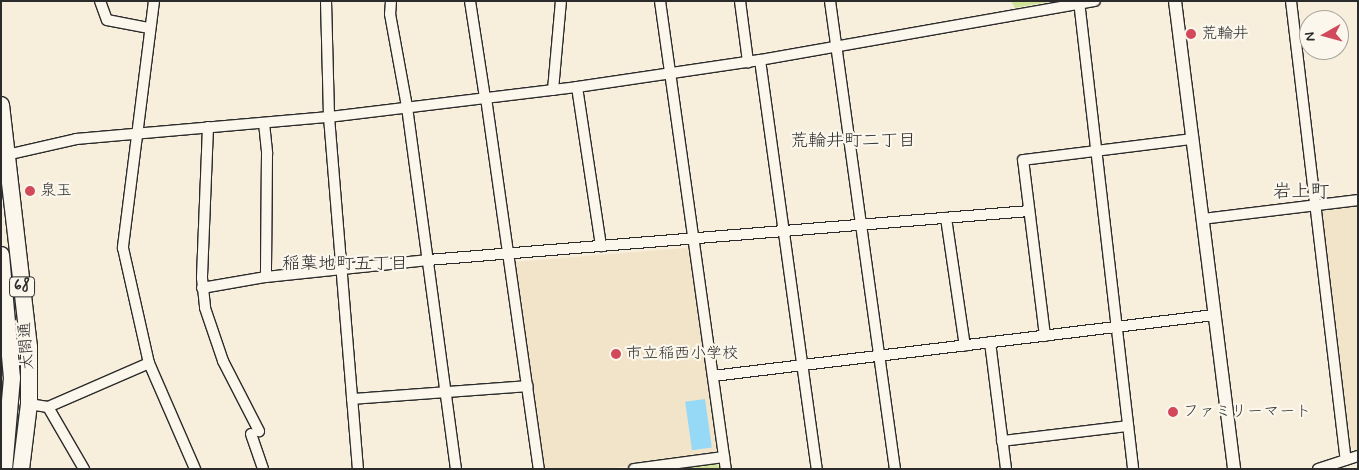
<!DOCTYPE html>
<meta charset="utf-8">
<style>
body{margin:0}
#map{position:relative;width:1359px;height:470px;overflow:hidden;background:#f7eedc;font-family:Mynerve,"Klee One",sans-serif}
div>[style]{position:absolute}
.built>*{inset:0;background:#f2e4c8}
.green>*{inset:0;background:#d0e398}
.water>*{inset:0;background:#95d9f7;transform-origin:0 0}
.roads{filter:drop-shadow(1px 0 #2b2b2b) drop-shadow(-1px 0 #2b2b2b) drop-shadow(0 1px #2b2b2b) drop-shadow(0 -1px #2b2b2b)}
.minor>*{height:10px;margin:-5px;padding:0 5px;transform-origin:5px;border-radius:5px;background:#fbf7ec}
.tertiary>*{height:12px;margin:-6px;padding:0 6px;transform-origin:6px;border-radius:6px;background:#fbf7ec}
.primary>*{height:16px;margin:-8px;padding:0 8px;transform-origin:8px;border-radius:8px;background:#fbf7ec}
.dots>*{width:14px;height:14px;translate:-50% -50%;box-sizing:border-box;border:2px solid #fbf7ec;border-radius:50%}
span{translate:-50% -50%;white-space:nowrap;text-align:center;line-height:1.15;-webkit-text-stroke:4.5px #fbf7ec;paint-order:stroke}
.shield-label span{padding:1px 4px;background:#fbf7ec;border:1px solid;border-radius:4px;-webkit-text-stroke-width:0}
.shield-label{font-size:15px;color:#2b2b2b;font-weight:700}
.poi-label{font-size:16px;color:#2b2b2b}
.left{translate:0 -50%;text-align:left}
.street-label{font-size:16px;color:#2b2b2b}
.neighbourhood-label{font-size:18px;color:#2b2b2b}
.quarter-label{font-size:19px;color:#2b2b2b}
.frame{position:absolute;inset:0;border:2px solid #2b2b2b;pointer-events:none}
.north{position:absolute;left:1299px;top:10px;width:50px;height:50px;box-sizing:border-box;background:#fbf7ec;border:1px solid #a8a59f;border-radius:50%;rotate:263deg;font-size:14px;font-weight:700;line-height:20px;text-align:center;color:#2b2b2b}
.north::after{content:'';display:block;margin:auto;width:18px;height:22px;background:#d1495b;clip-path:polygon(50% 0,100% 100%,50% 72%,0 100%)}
</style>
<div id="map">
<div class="built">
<div style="clip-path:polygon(1358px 206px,1358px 449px,1355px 450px,1349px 446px,1321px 215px,1324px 211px)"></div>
<div style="clip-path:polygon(685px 248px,691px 251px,718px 447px,715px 454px,607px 469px,543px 469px,514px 262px)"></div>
</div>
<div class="green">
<div style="clip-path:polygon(1011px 1px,1054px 1px,1015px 8px)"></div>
<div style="clip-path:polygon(715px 461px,721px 469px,662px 469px)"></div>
</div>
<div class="water">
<div style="left:705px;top:399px;width:49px;height:20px;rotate:82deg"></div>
</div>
<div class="roads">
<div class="minor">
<div style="left:100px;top:1px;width:20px;rotate:70deg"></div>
<div style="left:107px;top:20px;width:43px;rotate:10.8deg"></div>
<div style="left:154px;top:1px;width:249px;rotate:97.2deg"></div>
<div style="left:123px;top:248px;width:118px;rotate:77.3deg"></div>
<div style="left:149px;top:363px;width:116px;rotate:66.5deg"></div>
<div style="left:326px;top:1px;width:116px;rotate:88.5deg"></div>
<div style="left:329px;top:117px;width:353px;rotate:85.3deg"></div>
<div style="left:391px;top:1px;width:13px;rotate:94deg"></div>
<div style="left:390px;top:14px;width:95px;rotate:79.6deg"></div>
<div style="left:407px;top:107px;width:365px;rotate:82.3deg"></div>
<div style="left:470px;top:1px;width:98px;rotate:81.2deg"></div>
<div style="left:660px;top:1px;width:473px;rotate:82deg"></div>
<div style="left:740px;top:1px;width:62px;rotate:82.5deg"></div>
<div style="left:830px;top:1px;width:472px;rotate:82.1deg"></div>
<div style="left:1079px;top:1px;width:471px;rotate:83.4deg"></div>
<div style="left:1291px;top:1px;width:462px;rotate:83.2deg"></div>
<div style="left:760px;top:60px;width:413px;rotate:82.1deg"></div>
<div style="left:577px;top:87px;width:161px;rotate:81.4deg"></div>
<div style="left:553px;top:90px;width:89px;rotate:-84.9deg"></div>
<div style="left:486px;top:98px;width:375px;rotate:81.9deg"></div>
<div style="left:264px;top:123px;width:31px;rotate:84deg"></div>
<div style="left:267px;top:154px;width:123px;rotate:90.5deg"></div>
<div style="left:208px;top:127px;width:151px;rotate:92.3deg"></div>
<div style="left:202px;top:278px;width:30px;rotate:84deg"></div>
<div style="left:205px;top:308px;width:56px;rotate:71.2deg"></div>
<div style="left:223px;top:361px;width:79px;rotate:62.8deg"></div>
<div style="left:2px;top:156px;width:76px;rotate:-12.9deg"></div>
<div style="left:76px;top:139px;width:254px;rotate:-5deg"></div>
<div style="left:329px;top:117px;width:250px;rotate:-6.9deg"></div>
<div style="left:577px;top:87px;width:185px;rotate:-8.4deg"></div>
<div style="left:760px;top:60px;width:340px;rotate:-10deg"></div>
<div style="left:946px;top:218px;width:129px;rotate:81.6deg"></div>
<div style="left:1202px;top:219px;width:157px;rotate:-6.9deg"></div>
<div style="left:202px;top:288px;width:65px;rotate:-9.8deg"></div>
<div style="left:266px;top:277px;width:163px;rotate:-6deg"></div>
<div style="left:428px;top:260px;width:603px;rotate:-4.66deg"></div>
<div style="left:1045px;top:336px;width:177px;rotate:-97.1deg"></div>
<div style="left:1023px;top:160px;width:170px;rotate:-7.1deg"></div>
<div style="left:990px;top:342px;width:128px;rotate:82.8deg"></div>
<div style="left:713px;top:376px;width:505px;rotate:-6.94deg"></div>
<div style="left:352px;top:399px;width:176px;rotate:-4.2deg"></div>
<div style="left:29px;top:404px;width:19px;rotate:9deg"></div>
<div style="left:48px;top:407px;width:110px;rotate:-23.5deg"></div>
<div style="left:48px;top:407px;width:72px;rotate:59.9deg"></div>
<div style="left:251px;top:434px;width:37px;rotate:71deg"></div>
<div style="left:1002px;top:441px;width:127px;rotate:-6.8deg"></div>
<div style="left:634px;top:469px;width:91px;rotate:-7.6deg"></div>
<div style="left:1318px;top:469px;width:42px;rotate:-18deg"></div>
</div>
<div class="tertiary">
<div style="left:1175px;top:1px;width:472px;rotate:82.8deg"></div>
</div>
<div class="primary">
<div style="left:1px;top:105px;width:244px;rotate:83.4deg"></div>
<div style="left:29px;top:347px;width:57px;rotate:90deg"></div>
<div style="left:29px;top:404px;width:65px;rotate:97deg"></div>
<div style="left:1px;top:255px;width:123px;rotate:84.9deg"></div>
<div style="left:12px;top:378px;width:91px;rotate:95deg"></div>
</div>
</div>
<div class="dots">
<div style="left:1191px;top:34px;background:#d1495b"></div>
<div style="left:30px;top:191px;background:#d1495b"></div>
<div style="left:616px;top:354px;background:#d1495b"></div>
<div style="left:1173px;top:412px;background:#d1495b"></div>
</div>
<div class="shield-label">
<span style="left:22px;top:287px">68</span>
</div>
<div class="poi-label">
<span class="left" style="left:1201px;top:34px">荒輪井</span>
<span class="left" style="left:40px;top:191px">泉玉</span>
<span class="left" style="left:626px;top:354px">市立稲西小学校</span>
<span class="left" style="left:1183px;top:412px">ファミリーマート</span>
</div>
<div class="street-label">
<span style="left:27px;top:346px;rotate:-94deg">太閤通</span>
</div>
<div class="neighbourhood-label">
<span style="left:853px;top:141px">荒輪井町二丁目</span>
<span style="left:345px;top:264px">稲葉地町五丁目</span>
</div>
<div class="quarter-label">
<span style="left:1301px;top:192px">岩上町</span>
</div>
<div class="frame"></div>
<div class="north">N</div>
</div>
